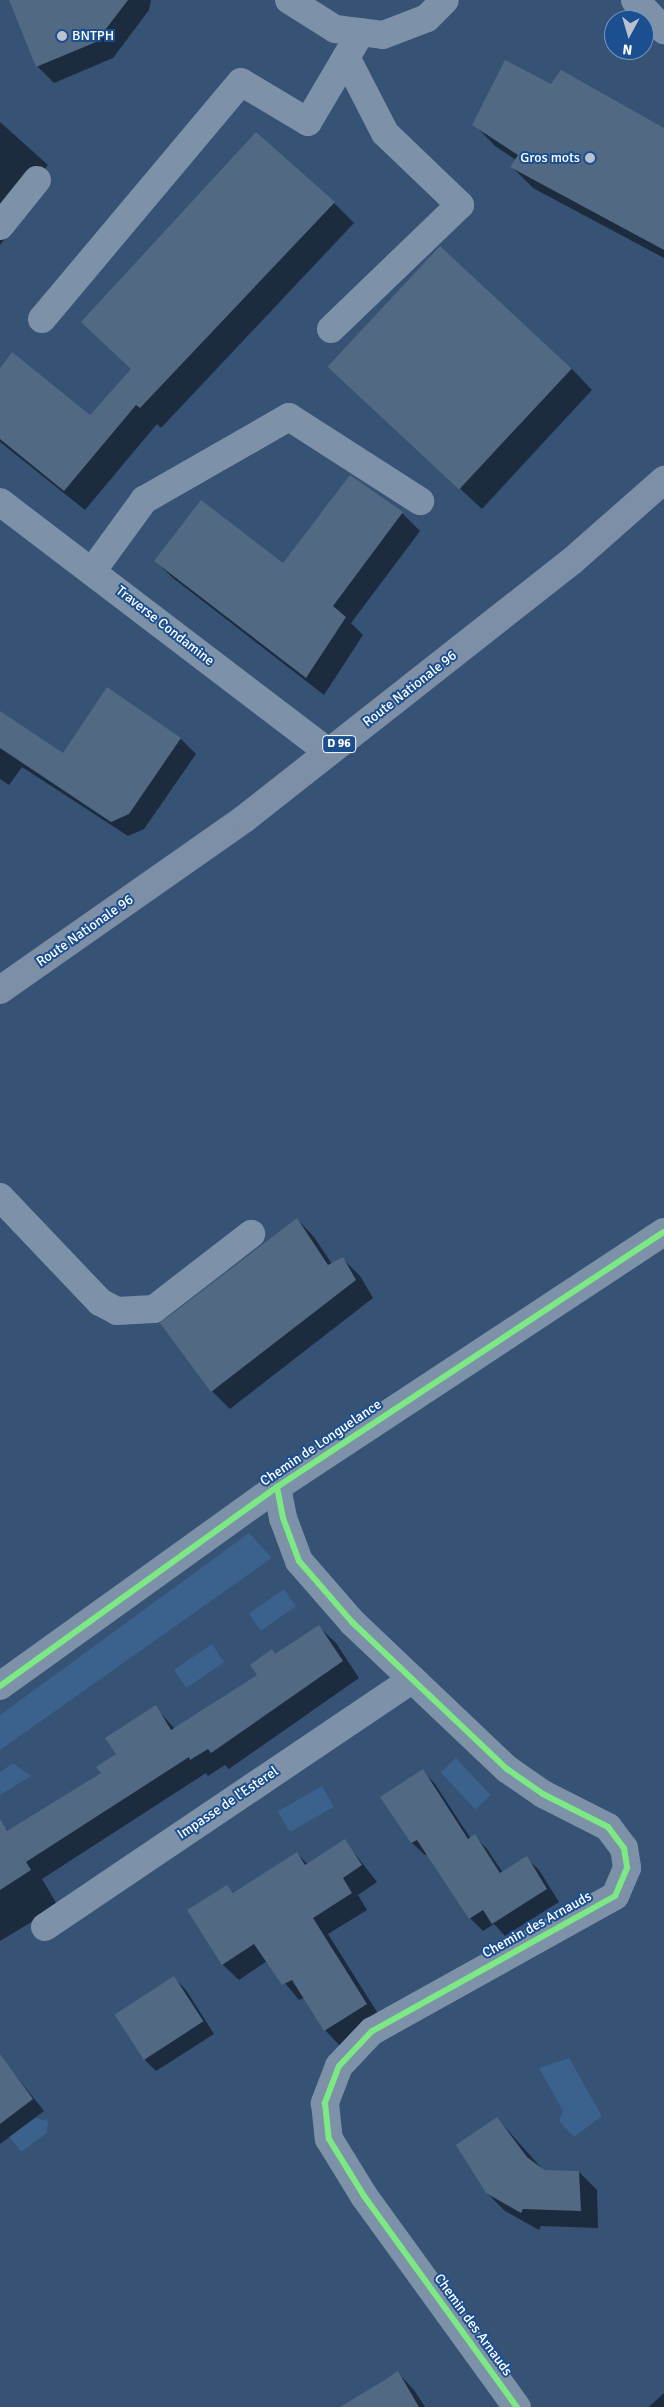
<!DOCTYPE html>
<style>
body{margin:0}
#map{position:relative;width:664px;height:2407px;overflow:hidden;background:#365274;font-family:Signika,sans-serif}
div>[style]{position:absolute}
.water>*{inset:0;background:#3b618d;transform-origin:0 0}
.shadow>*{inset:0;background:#0007}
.building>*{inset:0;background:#526984;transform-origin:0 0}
.minor>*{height:28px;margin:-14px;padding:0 14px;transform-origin:14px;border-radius:14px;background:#7d92a8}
.major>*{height:28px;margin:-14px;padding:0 14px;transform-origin:14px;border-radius:14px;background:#7d8ea7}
.cycleway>*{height:6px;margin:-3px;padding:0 3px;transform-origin:3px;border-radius:3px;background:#7ce984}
.dots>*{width:14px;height:14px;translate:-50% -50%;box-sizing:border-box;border:2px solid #1b4f8f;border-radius:50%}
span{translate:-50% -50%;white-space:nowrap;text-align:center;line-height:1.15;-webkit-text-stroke:4px #1b4f8f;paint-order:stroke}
.shield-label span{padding:1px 4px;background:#1b4f8f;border:1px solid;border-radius:4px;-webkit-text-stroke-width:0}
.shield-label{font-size:12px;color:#fff;font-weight:700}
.poi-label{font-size:14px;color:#fff}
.left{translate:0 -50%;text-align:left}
.right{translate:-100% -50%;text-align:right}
.street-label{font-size:14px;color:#fff}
.north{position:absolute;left:604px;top:10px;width:50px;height:50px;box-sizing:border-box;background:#1b4f8f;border:1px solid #7695bc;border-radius:50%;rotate:186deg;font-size:14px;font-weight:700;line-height:20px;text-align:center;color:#fff}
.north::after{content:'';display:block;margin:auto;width:18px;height:22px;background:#b9c2ce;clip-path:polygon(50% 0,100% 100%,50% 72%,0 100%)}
</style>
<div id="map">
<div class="water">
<div style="clip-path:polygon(249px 1533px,272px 1558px,0 1750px,0 1715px)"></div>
<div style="left:284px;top:1589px;width:21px;height:43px;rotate:55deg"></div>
<div style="left:212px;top:1644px;width:22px;height:46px;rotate:56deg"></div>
<div style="left:456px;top:1758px;width:51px;height:21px;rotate:47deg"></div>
<div style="clip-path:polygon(13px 1763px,31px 1776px,0 1795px,0 1772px)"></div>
<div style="left:322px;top:1786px;width:24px;height:51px;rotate:60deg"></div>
<div style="clip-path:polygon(569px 2058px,602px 2116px,574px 2137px,559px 2121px,563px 2111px,539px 2068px)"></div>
<div style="clip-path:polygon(35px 2118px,48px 2121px,47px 2133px,21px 2152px,9px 2136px)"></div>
</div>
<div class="shadow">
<div style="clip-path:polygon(11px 0,151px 0,149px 10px,113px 58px,54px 83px,37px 66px)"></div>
<div style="clip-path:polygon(551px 85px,664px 129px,664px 258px,533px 188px,512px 167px,516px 160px,495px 146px,474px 124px)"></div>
<div style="clip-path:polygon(0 122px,48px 165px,19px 201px,28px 210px,0 245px)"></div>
<div style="clip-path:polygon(334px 203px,354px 223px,161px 428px,157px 424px,85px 510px,0 442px,0 370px,90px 416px)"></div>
<div style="clip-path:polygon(571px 368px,592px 390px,482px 509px,345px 382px)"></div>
<div style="clip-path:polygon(350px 476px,402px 513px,420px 531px,351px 623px,363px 635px,324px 695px,173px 578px,155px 561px,283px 565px)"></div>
<div style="clip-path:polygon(107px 689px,181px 739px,196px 754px,144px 829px,128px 836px,22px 767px,9px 785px,0 779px,0 712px,63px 755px)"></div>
<div style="clip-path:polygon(297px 1219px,314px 1237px,332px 1264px,342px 1258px,360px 1276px,373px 1298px,230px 1409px,212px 1391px,161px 1323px)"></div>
<div style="clip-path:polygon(319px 1627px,336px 1643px,359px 1678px,229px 1769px,225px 1765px,208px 1776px,206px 1773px,42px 1879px,58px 1906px,0 1941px,0 1824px,8px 1831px,102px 1773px,155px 1707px,175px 1729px,259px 1676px,272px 1651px,276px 1655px)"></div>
<div style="clip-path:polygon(423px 1771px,435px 1784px,471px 1839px,475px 1836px,487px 1849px,503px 1873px,526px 1858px,539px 1870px,559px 1902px,505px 1936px,494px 1924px,483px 1931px,470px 1918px,427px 1854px,425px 1855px,412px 1843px,382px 1797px)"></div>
<div style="clip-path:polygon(345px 1841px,377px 1882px,358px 1895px,367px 1910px,328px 1934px,382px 2020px,341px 2047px,325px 2030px,304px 1998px,299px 2000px,267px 1961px,239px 1980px,222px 1964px,227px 1886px,234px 1894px,297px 1853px,308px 1865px)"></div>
<div style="clip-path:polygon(174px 1978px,186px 1990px,214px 2034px,156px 2071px,144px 2059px,115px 2015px)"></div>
<div style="clip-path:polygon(12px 2071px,44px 2111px,0 2144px,0 2075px)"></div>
<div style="clip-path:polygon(497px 2118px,544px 2171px,579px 2172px,597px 2190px,598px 2228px,541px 2226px,539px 2230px,505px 2211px,487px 2193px)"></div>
<div style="clip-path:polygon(398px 2373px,414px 2390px,425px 2407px,342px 2407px)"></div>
<div style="clip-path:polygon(664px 2393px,664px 2407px,649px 2407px)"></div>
</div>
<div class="building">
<div style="clip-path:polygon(9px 0,128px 0,96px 42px,36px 67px)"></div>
<div style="clip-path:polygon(505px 60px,551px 84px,561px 70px,664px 128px,664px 250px,510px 167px,518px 155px,472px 125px)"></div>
<div style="clip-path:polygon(256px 132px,335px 202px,140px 408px,136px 405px,64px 491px,0 439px,0 368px,12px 352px,90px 415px,131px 369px,81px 322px)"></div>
<div style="left:440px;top:246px;width:180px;height:165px;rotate:43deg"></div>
<div style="clip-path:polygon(350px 475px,403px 512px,333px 606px,346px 617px,306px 678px,154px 561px,201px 500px,283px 563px)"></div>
<div style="clip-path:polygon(107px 687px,181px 738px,129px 814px,111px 822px,0 748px,0 711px,63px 753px)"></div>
<div style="clip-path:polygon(297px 1218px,328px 1265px,343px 1257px,356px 1280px,211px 1392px,160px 1323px)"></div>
<div style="clip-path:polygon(319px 1625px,343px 1661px,211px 1753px,208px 1749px,190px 1760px,189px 1757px,26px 1862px,31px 1870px,0 1890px,0 1819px,7px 1831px,101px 1773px,96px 1767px,116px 1754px,105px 1738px,156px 1705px,171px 1730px,257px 1675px,250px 1665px,272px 1649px,275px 1654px)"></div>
<div style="clip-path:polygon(423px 1769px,468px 1839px,475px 1834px,500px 1873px,527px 1856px,547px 1889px,492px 1924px,483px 1910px,469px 1919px,417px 1840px,411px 1843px,380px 1797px)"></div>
<div style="clip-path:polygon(345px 1839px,362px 1865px,343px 1878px,352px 1893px,313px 1918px,367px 2004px,324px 2031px,292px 1980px,282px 1985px,254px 1944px,222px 1965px,187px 1910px,227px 1885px,233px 1893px,297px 1852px,305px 1865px)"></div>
<div style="left:174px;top:1976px;width:54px;height:71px;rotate:57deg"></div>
<div style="clip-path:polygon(0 2054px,33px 2099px,0 2124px)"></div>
<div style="clip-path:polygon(497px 2117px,527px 2157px,544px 2170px,579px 2171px,581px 2211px,523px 2209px,521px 2213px,486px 2193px,456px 2145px)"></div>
<div style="clip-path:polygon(398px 2371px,419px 2407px,340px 2407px,383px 2381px)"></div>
</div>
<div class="minor">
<div style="left:289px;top:0;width:54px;rotate:32.2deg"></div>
<div style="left:335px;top:29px;width:48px;rotate:7.1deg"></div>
<div style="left:383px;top:35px;width:47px;rotate:-21.1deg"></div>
<div style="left:427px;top:18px;width:25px;rotate:-45deg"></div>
<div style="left:635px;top:0;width:42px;rotate:46deg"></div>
<div style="left:0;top:226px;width:59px;rotate:-51.2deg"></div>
<div style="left:42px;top:319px;width:309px;rotate:-50deg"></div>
<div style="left:241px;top:82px;width:78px;rotate:30.8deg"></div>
<div style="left:308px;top:122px;width:104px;rotate:-59.5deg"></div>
<div style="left:331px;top:329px;width:179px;rotate:-43.9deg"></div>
<div style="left:460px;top:205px;width:104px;rotate:-136.2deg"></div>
<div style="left:385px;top:133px;width:85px;rotate:-117.2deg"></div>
<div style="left:0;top:502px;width:412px;rotate:37.3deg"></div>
<div style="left:93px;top:570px;width:87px;rotate:-53.9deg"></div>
<div style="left:144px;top:500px;width:167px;rotate:-29.8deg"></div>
<div style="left:289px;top:417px;width:156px;rotate:32.7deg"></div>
<div style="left:0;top:1197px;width:145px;rotate:46.4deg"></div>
<div style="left:100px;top:1302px;width:19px;rotate:28deg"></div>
<div style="left:117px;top:1311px;width:37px;rotate:-3deg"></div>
<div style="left:154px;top:1309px;width:123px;rotate:-37.7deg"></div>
<div style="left:277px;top:1487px;width:32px;rotate:79deg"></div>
<div style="left:283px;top:1518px;width:46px;rotate:69.6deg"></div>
<div style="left:299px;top:1561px;width:81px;rotate:49deg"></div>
<div style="left:352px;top:1622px;width:214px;rotate:43.5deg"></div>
<div style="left:507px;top:1769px;width:44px;rotate:34.8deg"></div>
<div style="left:543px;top:1794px;width:73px;rotate:26.9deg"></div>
<div style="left:608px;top:1827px;width:26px;rotate:53deg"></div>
<div style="left:624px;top:1848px;width:20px;rotate:81deg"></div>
<div style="left:627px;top:1868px;width:30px;rotate:113deg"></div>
<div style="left:615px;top:1896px;width:278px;rotate:150.9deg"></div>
<div style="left:372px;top:2031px;width:48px;rotate:133.3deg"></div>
<div style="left:339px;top:2066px;width:40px;rotate:111deg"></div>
<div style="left:325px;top:2103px;width:36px;rotate:84deg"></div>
<div style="left:329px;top:2139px;width:67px;rotate:58.4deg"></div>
<div style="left:364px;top:2196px;width:261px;rotate:54.1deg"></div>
<div style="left:0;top:1686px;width:341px;rotate:-35.7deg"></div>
<div style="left:277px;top:1487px;width:463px;rotate:-33.4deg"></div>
<div style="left:45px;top:1927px;width:443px;rotate:-34deg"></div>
</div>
<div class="major">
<div style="left:0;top:990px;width:298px;rotate:-35deg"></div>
<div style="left:244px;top:819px;width:417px;rotate:-38.2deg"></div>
<div style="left:572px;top:561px;width:123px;rotate:-41.4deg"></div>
</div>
<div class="cycleway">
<div style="left:277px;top:1487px;width:32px;rotate:79deg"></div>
<div style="left:283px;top:1518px;width:46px;rotate:69.6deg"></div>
<div style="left:299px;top:1561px;width:81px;rotate:49deg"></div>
<div style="left:352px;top:1622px;width:214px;rotate:43.5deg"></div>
<div style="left:507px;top:1769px;width:44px;rotate:34.8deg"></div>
<div style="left:543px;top:1794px;width:73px;rotate:26.9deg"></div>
<div style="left:608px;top:1827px;width:26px;rotate:53deg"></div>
<div style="left:624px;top:1848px;width:20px;rotate:81deg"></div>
<div style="left:627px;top:1868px;width:30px;rotate:113deg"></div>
<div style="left:615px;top:1896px;width:278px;rotate:150.9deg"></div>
<div style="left:372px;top:2031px;width:48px;rotate:133.3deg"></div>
<div style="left:339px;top:2066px;width:40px;rotate:111deg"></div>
<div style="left:325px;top:2103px;width:36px;rotate:84deg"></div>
<div style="left:329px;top:2139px;width:67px;rotate:58.4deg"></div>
<div style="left:364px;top:2196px;width:261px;rotate:54.1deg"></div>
<div style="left:0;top:1686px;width:341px;rotate:-35.7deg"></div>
<div style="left:277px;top:1487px;width:463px;rotate:-33.4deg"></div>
</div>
<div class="dots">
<div style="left:62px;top:36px;background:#b9c2ce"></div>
<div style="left:590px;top:158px;background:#b9c2ce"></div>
</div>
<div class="shield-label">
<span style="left:339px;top:744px">D 96</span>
</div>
<div class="poi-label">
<span class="left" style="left:72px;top:36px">BNTPH</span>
<span class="right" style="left:580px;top:158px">Gros mots</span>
</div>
<div class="street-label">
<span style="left:165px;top:626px;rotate:38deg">Traverse Condamine</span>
<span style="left:410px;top:689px;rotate:-38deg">Route Nationale 96</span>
<span style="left:85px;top:931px;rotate:-35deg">Route Nationale 96</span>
<span style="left:321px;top:1443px;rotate:-34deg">Chemin de Longuelance</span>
<span style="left:228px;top:1803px;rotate:-34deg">Impasse de l'Esterel</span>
<span style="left:537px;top:1925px;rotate:-29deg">Chemin des Arnauds</span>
<span style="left:473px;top:2325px;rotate:54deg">Chemin des Arnauds</span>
</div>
<div class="north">N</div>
</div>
